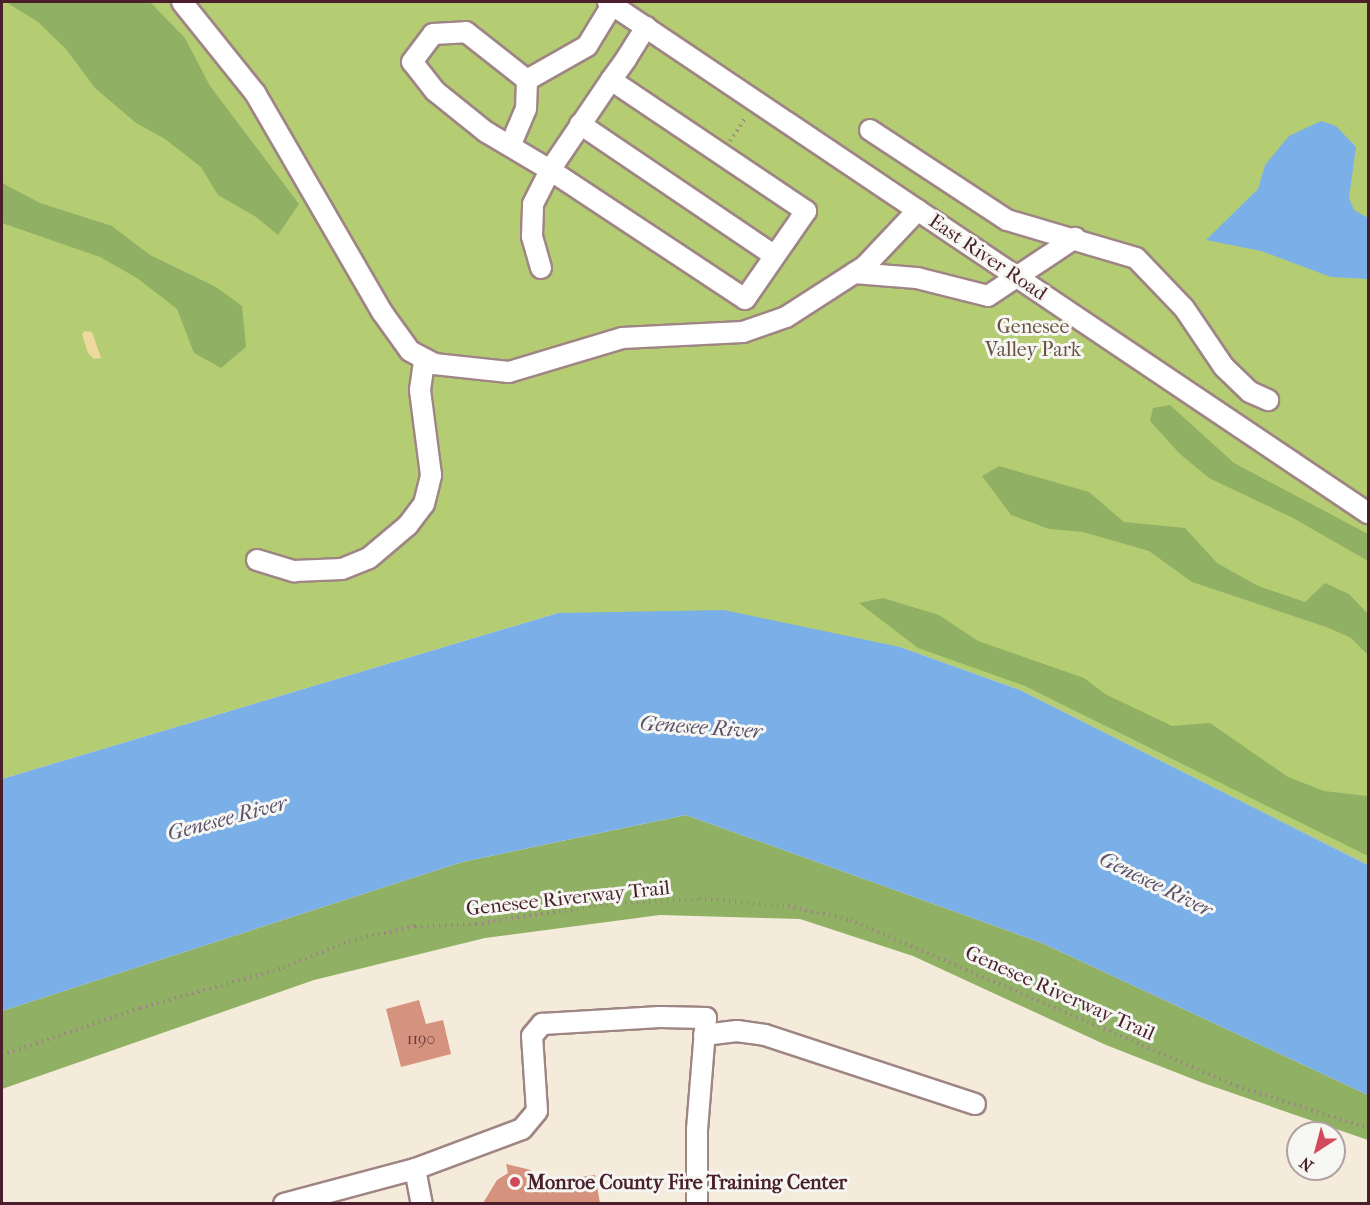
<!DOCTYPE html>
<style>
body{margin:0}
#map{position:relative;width:1370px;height:1205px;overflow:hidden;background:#f4ebdb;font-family:"IM FELL French Canon",serif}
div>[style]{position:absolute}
.green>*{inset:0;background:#b5cd72}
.forest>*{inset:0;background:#90b064}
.sand>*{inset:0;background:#eeda9e}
.water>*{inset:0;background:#7bafe8}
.building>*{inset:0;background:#d5937f}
.path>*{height:4px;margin-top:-2px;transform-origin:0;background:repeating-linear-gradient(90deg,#9f8583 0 1.5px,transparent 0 6px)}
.roads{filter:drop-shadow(2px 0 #9f8583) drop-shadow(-2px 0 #9f8583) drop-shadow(0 2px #9f8583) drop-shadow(0 -2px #9f8583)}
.minor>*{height:20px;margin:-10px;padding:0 10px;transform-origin:10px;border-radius:10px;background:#fff}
.dots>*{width:16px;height:16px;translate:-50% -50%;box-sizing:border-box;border:3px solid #f6f6f2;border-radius:50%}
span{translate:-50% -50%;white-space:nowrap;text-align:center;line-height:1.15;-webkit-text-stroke:6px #f6f6f2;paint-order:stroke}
.number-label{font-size:16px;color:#6d3c40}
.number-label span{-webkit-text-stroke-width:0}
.street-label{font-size:20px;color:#4a1f2b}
.park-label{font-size:20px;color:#6a5340}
.poi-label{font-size:20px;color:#4a1f2b;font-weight:700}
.left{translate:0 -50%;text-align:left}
.water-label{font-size:21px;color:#5b516d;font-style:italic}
.frame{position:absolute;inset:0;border:3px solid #4a1f2b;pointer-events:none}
.north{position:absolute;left:1286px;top:1121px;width:60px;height:60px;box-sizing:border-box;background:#f6f6f2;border:2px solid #b1a0a2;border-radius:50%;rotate:216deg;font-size:16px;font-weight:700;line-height:24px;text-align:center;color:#4a1f2b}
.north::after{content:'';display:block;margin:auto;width:21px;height:27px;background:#d1495b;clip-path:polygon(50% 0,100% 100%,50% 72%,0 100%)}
</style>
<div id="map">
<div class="green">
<div style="clip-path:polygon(2px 2px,1368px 2px,1368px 865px,1020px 690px,900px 647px,558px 613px,2px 779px)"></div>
</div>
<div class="forest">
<div style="clip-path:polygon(6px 2px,150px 2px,185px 38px,210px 86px,299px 204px,278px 235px,256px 217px,218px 195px,201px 167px,165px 139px,136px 123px,95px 88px,66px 49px,38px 22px)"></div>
<div style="clip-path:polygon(2px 183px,40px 203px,112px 226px,150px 255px,216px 287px,242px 306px,246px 347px,221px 368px,194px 353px,177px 309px,137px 278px,100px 257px,2px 223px)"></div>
<div style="clip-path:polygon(1170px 405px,1234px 463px,1368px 534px,1368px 561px,1293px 518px,1209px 478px,1180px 454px,1150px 421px,1153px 408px)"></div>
<div style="clip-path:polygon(999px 466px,1089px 492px,1124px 522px,1185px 528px,1217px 563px,1258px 586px,1305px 602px,1325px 583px,1349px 594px,1368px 614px,1368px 655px,1351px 638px,1329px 628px,1192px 582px,1149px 551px,1083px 532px,1049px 529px,1011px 515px,982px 476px)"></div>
<div style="clip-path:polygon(883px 598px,939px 615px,978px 641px,1084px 678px,1105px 694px,1172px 726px,1210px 723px,1288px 777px,1324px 791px,1367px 796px,1368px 856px,1025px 686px,918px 648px,859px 603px)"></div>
<div style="clip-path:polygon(686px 815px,1042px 943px,1368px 1095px,1368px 1140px,1203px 1083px,1106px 1045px,913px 956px,800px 919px,660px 915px,485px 938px,314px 980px,2px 1089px,2px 1011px,462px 862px)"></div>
</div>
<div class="sand">
<div style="clip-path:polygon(85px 331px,92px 332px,101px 358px,94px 359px,88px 353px,82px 334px)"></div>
</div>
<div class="water">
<div style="clip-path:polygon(1321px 121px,1336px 126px,1356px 147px,1349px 198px,1354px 210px,1368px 218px,1368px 279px,1331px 277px,1261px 251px,1206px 240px,1258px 189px,1265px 165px,1289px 136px)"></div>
<div style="clip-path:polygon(724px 610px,900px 647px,1020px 690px,1368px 865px,1368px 1095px,1042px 943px,686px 815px,462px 862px,2px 1011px,2px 779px,558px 613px)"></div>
</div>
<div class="building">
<div style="clip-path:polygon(419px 1000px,426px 1024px,443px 1020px,451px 1054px,401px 1067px,386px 1009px)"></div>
<div style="clip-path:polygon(506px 1164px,531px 1170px,534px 1183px,595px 1175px,600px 1203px,483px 1203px,497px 1180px,508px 1173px)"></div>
</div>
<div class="path">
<div style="left:730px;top:141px;width:29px;rotate:-56deg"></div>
<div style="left:2px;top:1055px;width:146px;rotate:-18.8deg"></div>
<div style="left:140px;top:1008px;width:148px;rotate:-15.6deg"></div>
<div style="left:283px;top:968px;width:71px;rotate:-22.2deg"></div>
<div style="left:349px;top:941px;width:68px;rotate:-12.8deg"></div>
<div style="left:415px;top:926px;width:61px;rotate:-1.9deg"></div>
<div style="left:476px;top:924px;width:139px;rotate:-8.7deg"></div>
<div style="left:613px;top:903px;width:86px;rotate:-2.7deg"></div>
<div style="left:699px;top:899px;width:89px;rotate:4.5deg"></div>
<div style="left:788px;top:906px;width:64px;rotate:12.7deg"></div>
<div style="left:850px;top:920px;width:421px;rotate:23.2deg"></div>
<div style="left:1237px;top:1086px;width:138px;rotate:17.8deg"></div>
</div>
<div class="roads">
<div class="minor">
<div style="left:182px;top:2px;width:117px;rotate:51.3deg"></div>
<div style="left:255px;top:93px;width:253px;rotate:59.9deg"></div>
<div style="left:382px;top:312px;width:48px;rotate:54.3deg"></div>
<div style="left:410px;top:351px;width:27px;rotate:28deg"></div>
<div style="left:434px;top:364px;width:75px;rotate:6.1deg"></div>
<div style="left:509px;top:372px;width:118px;rotate:-16.7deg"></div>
<div style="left:622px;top:338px;width:121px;rotate:-2.8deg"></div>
<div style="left:743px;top:332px;width:46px;rotate:-19.2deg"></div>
<div style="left:786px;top:317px;width:94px;rotate:-32.8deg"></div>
<div style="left:865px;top:266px;width:77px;rotate:-46.6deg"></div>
<div style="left:608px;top:2px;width:916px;rotate:33.92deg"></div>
<div style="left:611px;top:80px;width:235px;rotate:33.9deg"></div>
<div style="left:806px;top:211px;width:107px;rotate:124.7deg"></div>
<div style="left:745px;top:299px;width:234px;rotate:-146.5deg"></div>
<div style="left:550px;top:170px;width:109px;rotate:-55.9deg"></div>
<div style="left:611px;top:80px;width:26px;rotate:-54deg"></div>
<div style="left:626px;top:59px;width:38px;rotate:-58deg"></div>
<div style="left:580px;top:124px;width:235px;rotate:34.1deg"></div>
<div style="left:870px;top:130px;width:164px;rotate:33.3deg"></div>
<div style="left:1007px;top:220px;width:134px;rotate:16.4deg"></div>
<div style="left:1136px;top:258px;width:69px;rotate:46.2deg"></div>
<div style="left:1184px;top:308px;width:71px;rotate:55.9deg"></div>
<div style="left:1224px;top:367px;width:36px;rotate:44deg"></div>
<div style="left:1250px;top:392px;width:20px;rotate:24deg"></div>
<div style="left:511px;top:144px;width:38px;rotate:-67deg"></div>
<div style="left:526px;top:109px;width:29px;rotate:-88deg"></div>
<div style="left:541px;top:268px;width:33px;rotate:-106deg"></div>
<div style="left:532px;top:236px;width:32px;rotate:-88deg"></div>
<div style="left:533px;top:204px;width:38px;rotate:-63deg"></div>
<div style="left:550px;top:170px;width:74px;rotate:-149.3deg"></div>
<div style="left:486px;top:132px;width:65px;rotate:-141.2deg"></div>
<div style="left:435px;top:91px;width:37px;rotate:-128deg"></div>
<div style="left:412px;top:62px;width:35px;rotate:-53deg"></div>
<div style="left:433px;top:34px;width:33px;rotate:-3deg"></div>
<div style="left:466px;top:32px;width:78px;rotate:38.2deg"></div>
<div style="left:527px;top:80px;width:69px;rotate:-29.5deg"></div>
<div style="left:587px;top:46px;width:48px;rotate:-58.6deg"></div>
<div style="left:854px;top:273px;width:63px;rotate:4.5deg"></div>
<div style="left:917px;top:278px;width:73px;rotate:14.2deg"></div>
<div style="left:988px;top:296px;width:105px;rotate:-33.7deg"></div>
<div style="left:257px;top:560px;width:39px;rotate:17deg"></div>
<div style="left:294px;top:571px;width:48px;rotate:-2.4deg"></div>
<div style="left:342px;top:569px;width:29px;rotate:-22deg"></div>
<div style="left:369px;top:558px;width:51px;rotate:-40.2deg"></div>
<div style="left:408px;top:525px;width:26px;rotate:-53deg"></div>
<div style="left:424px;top:504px;width:30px;rotate:-76deg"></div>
<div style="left:431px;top:475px;width:86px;rotate:-97.4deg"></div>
<div style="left:420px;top:390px;width:29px;rotate:-82deg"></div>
<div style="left:704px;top:1035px;width:33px;rotate:-7deg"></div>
<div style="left:737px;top:1031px;width:28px;rotate:8deg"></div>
<div style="left:765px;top:1035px;width:221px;rotate:18.2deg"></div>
<div style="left:415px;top:1169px;width:36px;rotate:79deg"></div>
<div style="left:284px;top:1204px;width:136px;rotate:-15deg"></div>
<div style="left:415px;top:1169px;width:114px;rotate:-20.5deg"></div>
<div style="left:522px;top:1129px;width:23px;rotate:-50deg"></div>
<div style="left:537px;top:1111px;width:75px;rotate:-93.8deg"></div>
<div style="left:532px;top:1036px;width:16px;rotate:-50deg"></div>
<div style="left:542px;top:1024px;width:118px;rotate:-3.4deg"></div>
<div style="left:660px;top:1017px;width:46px;rotate:1.2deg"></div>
<div style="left:706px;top:1018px;width:111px;rotate:94.6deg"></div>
<div style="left:697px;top:1129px;width:75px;rotate:90deg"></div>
</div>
</div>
<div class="dots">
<div style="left:515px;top:1182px;background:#d1495b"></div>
</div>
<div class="number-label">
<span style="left:421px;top:1039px">1190</span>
</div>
<div class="street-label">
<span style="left:988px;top:257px;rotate:34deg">East River Road</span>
<span style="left:568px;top:898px;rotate:-6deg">Genesee Riverway Trail</span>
<span style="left:1060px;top:993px;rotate:24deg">Genesee Riverway Trail</span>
</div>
<div class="park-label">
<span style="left:1033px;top:338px">Genesee<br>Valley Park</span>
</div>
<div class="poi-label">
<span class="left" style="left:527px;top:1182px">Monroe County Fire Training Center</span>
</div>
<div class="water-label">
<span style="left:701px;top:727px;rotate:4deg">Genesee River</span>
<span style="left:227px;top:818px;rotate:-15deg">Genesee River</span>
<span style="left:1156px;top:884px;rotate:26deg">Genesee River</span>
</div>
<div class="frame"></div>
<div class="north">N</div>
</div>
